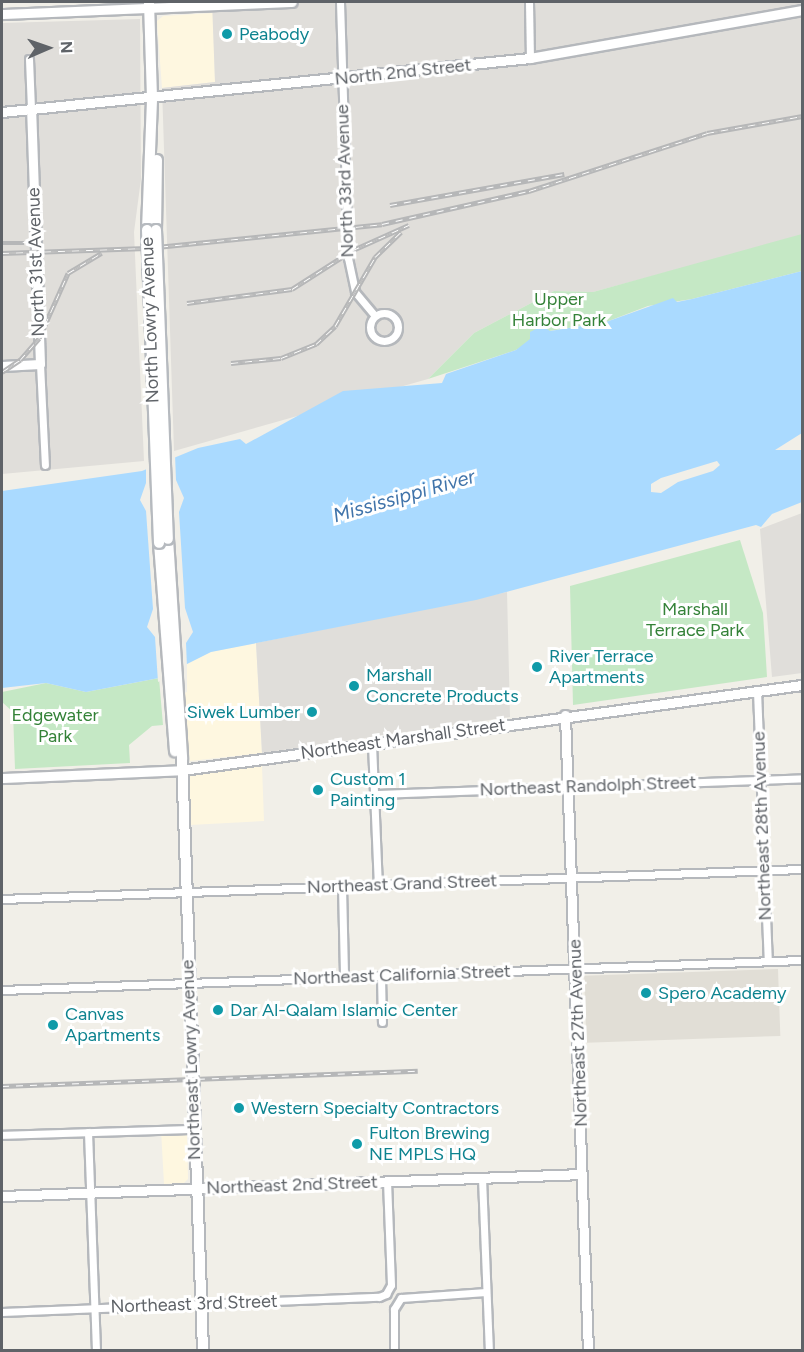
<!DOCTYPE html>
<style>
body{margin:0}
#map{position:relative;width:804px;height:1352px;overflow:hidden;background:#f1efe8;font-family:Figtree,sans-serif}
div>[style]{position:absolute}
.commercial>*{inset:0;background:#fef7e0}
.industrial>*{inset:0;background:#e0deda}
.education>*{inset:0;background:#e1ded6;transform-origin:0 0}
.green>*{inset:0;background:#c5e8c5}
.water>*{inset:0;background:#aadaff}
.pier>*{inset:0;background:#f1efe8}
.roads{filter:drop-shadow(2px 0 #b5b8bc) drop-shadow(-2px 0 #b5b8bc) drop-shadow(0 2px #b5b8bc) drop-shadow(0 -2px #b5b8bc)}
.minor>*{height:7px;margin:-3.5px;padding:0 3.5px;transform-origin:3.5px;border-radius:3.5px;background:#fff}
.minor>.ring{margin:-3.5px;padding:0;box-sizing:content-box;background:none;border:7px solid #fff;border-radius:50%}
.tertiary>*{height:9px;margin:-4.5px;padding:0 4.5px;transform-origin:4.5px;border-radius:4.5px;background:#fff}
.secondary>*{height:10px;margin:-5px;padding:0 5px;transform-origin:5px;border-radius:5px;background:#fff}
.rail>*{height:4.5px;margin-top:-2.25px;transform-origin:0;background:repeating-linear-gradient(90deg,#fff 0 7px,#b6b7b8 0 14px);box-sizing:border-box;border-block:2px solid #b6b7b8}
.bridges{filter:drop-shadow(2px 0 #b6babf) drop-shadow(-2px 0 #b6babf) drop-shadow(0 2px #b6babf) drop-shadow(0 -2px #b6babf)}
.secondary-bridge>*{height:10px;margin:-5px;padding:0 5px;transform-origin:5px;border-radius:5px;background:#fff}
.dots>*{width:16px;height:16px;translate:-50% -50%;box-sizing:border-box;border:3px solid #fff;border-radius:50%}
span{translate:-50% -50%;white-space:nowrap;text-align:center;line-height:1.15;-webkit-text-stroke:6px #fff;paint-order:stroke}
.culture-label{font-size:18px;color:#0d838f}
.left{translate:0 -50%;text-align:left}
.right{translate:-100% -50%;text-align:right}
.street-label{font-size:18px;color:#5f6368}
.park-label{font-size:18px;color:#348238}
.water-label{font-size:20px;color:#4174aa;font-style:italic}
.frame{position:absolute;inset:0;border:3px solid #5f6368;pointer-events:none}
.north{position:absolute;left:18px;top:18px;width:60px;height:60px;-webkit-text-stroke:4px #fff;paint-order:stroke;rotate:88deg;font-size:16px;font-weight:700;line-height:24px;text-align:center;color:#5f6368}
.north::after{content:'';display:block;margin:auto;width:21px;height:27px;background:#5f6368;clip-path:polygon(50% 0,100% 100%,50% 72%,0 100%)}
</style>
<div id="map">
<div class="commercial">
<div style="clip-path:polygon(213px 13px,215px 82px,162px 88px,157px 21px,163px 16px)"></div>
<div style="clip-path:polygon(256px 643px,262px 753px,190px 761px,182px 694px,187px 692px,187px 664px,210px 652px)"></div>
<div style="clip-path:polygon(262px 766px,264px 821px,190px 825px,189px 776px)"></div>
<div style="clip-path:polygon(187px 1129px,188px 1179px,184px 1183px,164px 1184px,161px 1130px)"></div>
</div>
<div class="industrial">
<div style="clip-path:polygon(212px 2px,802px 2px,802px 236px,593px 292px,554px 291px,474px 333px,428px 379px,174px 451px,162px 88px,215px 82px)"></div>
<div style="clip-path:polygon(140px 19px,141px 179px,134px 232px,144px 461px,2px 474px,2px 23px)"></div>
<div style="clip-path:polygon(802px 513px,802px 673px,772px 677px,760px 529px)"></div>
<div style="clip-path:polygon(507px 592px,510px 717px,262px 753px,256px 643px)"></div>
</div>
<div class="education">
<div style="left:778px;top:969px;width:67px;height:194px;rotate:88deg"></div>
</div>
<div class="green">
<div style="clip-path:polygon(802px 234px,802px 271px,692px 299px,648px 306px,606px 322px,549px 331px,516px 350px,428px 379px,474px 333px,554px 291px,593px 292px)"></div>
<div style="clip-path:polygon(740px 540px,763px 613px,767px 677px,573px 705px,570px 586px)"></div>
<div style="clip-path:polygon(159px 678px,163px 725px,152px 726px,129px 745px,130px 763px,15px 769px,13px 712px,2px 702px,2px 692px,46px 683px,86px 692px)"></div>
</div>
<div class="water">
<div style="clip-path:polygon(evenodd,802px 271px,802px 433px,775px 450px,802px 450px,802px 502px,772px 514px,761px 527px,756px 525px,476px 600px,211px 652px,159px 678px,86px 692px,46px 683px,2px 688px,2px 491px,142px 471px,198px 448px,240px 439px,246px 444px,343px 391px,442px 383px,446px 374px,516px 350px,530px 339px,530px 332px,542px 326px,550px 331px,606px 322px,673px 298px,677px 302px,692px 299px,802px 271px,717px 461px,720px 465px,713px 471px,678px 482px,661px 493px,651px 492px,651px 484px,661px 478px,717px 461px)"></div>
</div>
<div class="pier">
<div style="clip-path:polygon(175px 454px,176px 480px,184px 498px,179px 512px,185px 608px,193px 632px,186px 643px,187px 667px,158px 682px,155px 637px,147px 627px,153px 609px,146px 511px,140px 500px,146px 483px,146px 467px)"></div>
</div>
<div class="roads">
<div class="minor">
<div style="left:340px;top:2px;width:256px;rotate:88.2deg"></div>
<div style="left:348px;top:258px;width:35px;rotate:78deg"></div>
<div style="left:355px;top:292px;width:31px;rotate:50deg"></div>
<div style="left:529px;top:2px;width:56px;rotate:89deg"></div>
<div style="left:29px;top:59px;width:50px;rotate:87.7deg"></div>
<div class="ring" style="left:370px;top:313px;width:21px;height:21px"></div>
<div style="left:40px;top:364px;width:101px;rotate:87.2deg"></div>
<div style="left:757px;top:691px;width:270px;rotate:87.7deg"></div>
<div style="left:372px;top:744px;width:141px;rotate:87.6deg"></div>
<div style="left:374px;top:794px;width:428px;rotate:-2.1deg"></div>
<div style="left:342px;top:886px;width:91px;rotate:88.7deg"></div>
<div style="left:2px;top:899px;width:801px;rotate:-2.15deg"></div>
<div style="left:381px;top:976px;width:46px;rotate:88.8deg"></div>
<div style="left:2px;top:990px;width:801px;rotate:-2.15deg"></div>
<div style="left:88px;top:1132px;width:218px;rotate:87.9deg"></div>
<div style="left:2px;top:1135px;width:192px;rotate:-1.8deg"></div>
<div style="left:482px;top:1178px;width:172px;rotate:87.7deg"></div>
<div style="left:2px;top:1312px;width:377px;rotate:-2.3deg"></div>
<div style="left:379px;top:1297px;width:8px;rotate:-23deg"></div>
<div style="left:386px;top:1294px;width:10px;rotate:-61deg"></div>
<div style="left:391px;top:1285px;width:103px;rotate:-92.2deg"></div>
<div style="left:394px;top:1350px;width:41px;rotate:-90deg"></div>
<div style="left:394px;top:1309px;width:13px;rotate:-58deg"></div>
<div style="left:401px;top:1298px;width:85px;rotate:-4deg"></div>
</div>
<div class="tertiary">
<div style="left:2px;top:14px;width:290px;rotate:-2.4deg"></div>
<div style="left:2px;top:112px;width:531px;rotate:-5.84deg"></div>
<div style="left:530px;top:58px;width:276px;rotate:-10deg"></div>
<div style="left:2px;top:366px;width:38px;rotate:-3deg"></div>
<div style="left:40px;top:364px;width:255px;rotate:-92deg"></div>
<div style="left:565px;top:715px;width:635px;rotate:87.93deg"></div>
<div style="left:2px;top:778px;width:180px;rotate:-2.5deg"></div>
<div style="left:182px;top:770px;width:626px;rotate:-7.81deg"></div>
<div style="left:2px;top:1196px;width:580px;rotate:-2.17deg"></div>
</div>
<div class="secondary">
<div style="left:147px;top:230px;width:132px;rotate:-87.8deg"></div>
<div style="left:152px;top:98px;width:96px;rotate:-91.8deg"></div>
<div style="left:156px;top:230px;width:70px;rotate:-89.2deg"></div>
<div style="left:168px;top:539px;width:219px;rotate:86.3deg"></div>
<div style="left:182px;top:758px;width:592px;rotate:87.97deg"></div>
<div style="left:159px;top:543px;width:209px;rotate:85.6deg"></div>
</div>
</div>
<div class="rail">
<div style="left:390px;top:205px;width:177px;rotate:-10.1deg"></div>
<div style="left:2px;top:243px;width:22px"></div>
<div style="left:2px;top:253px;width:145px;rotate:-2deg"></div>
<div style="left:147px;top:248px;width:236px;rotate:-5.8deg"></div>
<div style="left:382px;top:224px;width:151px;rotate:-12.7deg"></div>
<div style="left:529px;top:191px;width:187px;rotate:-18deg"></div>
<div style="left:707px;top:133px;width:97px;rotate:-10.1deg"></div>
<div style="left:187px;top:303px;width:106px;rotate:-7.6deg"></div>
<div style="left:292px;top:289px;width:72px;rotate:-32.6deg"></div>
<div style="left:353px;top:250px;width:61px;rotate:-24.1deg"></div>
<div style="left:231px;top:363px;width:50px;rotate:-5.7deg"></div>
<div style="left:281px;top:358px;width:38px;rotate:-22deg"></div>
<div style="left:316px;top:344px;width:26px;rotate:-43deg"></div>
<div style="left:335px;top:326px;width:80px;rotate:-59.9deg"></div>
<div style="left:375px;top:257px;width:36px;rotate:-44deg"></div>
<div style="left:2px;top:372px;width:22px;rotate:-34deg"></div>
<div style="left:20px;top:360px;width:29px;rotate:-49deg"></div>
<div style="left:39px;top:338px;width:71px;rotate:-66deg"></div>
<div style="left:68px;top:273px;width:39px;rotate:-31deg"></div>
<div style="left:2px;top:1086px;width:416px;rotate:-2.1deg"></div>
</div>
<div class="bridges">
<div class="secondary-bridge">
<div style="left:147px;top:230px;width:313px;rotate:87.8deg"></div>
<div style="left:156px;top:230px;width:309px;rotate:87.8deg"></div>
</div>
</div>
<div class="dots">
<div style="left:227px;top:34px;background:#0f9aa8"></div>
<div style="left:537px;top:667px;background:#0f9aa8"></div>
<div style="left:354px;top:686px;background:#0f9aa8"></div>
<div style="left:312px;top:712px;background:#0f9aa8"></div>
<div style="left:318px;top:790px;background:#0f9aa8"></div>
<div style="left:646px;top:993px;background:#0f9aa8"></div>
<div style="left:218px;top:1010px;background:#0f9aa8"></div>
<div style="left:53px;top:1025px;background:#0f9aa8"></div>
<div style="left:239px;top:1108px;background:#0f9aa8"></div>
<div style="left:357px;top:1144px;background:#0f9aa8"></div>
</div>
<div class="culture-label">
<span class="left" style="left:239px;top:34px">Peabody</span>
<span class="left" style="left:549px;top:667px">River Terrace<br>Apartments</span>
<span class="left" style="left:366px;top:686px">Marshall<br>Concrete Products</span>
<span class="right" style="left:300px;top:712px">Siwek Lumber</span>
<span class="left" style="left:330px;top:790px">Custom 1<br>Painting</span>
<span class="left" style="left:658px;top:993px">Spero Academy</span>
<span class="left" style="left:230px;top:1010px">Dar Al-Qalam Islamic Center</span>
<span class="left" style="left:65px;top:1025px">Canvas<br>Apartments</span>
<span class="left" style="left:251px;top:1108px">Western Specialty Contractors</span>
<span class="left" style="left:369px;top:1144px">Fulton Brewing<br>NE MPLS HQ</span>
</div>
<div class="street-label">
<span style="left:403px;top:72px;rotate:-6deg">North 2nd Street</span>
<span style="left:345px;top:181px;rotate:-92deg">North 33rd Avenue</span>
<span style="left:36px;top:262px;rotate:-92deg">North 31st Avenue</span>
<span style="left:150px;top:320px;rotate:-92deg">North Lowry Avenue</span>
<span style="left:403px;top:739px;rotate:-8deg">Northeast Marshall Street</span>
<span style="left:588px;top:786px;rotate:-2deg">Northeast Randolph Street</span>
<span style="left:762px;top:826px;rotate:-92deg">Northeast 28th Avenue</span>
<span style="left:402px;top:884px;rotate:-2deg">Northeast Grand Street</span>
<span style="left:402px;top:975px;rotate:-2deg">Northeast California Street</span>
<span style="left:578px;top:1033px;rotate:-92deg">Northeast 27th Avenue</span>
<span style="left:191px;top:1060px;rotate:-92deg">Northeast Lowry Avenue</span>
<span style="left:292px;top:1185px;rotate:-2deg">Northeast 2nd Street</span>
<span style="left:194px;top:1304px;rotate:-2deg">Northeast 3rd Street</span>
</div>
<div class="park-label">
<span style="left:559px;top:310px">Upper<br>Harbor Park</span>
<span style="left:695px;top:620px">Marshall<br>Terrace Park</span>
<span style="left:55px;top:726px">Edgewater<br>Park</span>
</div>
<div class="water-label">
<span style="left:404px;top:496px;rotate:-16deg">Mississippi River</span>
</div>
<div class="frame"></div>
<div class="north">N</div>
</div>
